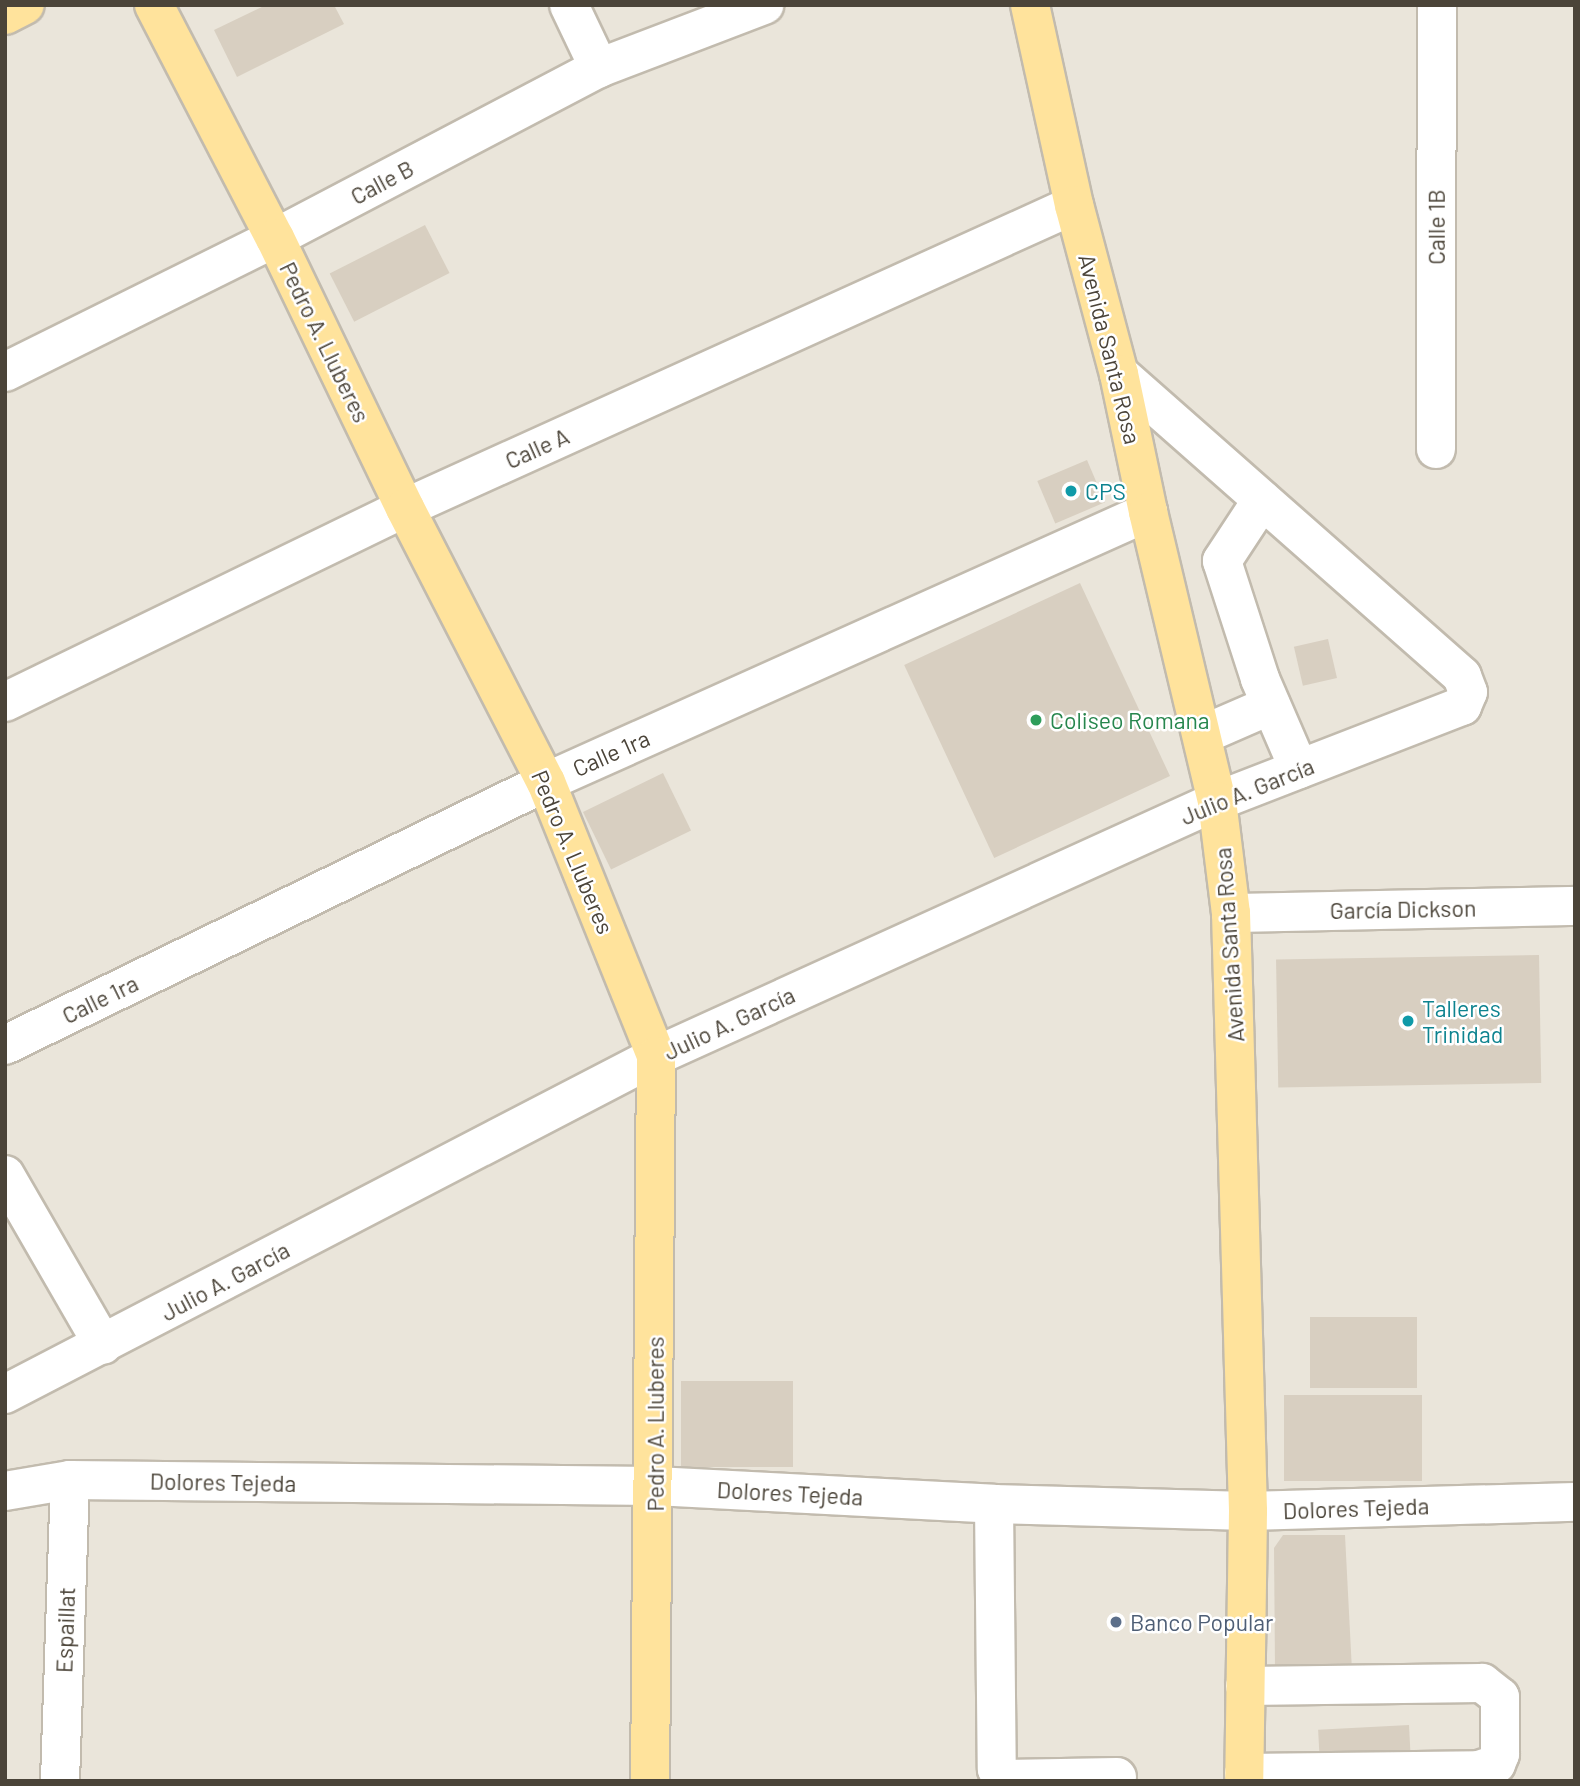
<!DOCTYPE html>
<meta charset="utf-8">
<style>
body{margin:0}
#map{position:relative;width:1580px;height:1786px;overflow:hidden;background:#f6f3ec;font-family:Barlow,sans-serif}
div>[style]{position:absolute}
.residential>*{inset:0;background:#eae5da;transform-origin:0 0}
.building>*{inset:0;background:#d8cfc1;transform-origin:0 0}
.roads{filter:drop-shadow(2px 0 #c2bbae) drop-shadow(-2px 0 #c2bbae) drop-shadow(0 2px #c2bbae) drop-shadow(0 -2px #c2bbae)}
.minor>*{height:38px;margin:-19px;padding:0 19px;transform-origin:19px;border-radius:19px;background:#fff}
.major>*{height:38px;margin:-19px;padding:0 19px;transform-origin:19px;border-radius:19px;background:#ffe39c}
.dots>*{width:19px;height:19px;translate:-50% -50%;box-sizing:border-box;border:4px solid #fff;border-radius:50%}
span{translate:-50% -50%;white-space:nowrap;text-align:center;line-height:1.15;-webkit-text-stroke:5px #fff;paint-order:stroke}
.street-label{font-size:23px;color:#4b4439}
.culture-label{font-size:23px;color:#0d838f}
.left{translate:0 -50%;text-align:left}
.leisure-label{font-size:23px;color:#27864d}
.service-label{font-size:23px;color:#4e5e75}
.frame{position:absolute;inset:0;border:7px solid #4b4439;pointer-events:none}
</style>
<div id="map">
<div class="residential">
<div style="left:5px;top:5px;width:1570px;height:1776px"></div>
</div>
<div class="building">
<div style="clip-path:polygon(266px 5px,334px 5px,344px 24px,237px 77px,214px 30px)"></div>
<div style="left:425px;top:225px;width:54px;height:107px;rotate:63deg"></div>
<div style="left:1087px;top:460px;width:46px;height:54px;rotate:67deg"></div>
<div style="left:1080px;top:583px;width:213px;height:194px;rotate:65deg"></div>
<div style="left:1328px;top:639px;width:40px;height:35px;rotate:77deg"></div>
<div style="left:663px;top:773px;width:64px;height:89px;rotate:64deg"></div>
<div style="left:1539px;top:955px;width:128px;height:263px;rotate:89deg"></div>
<div style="left:1310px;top:1317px;width:107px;height:71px"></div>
<div style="left:681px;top:1381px;width:112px;height:86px"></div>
<div style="left:1284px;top:1395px;width:138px;height:86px"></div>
<div style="clip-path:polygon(1283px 1535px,1345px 1535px,1352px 1671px,1275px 1668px,1274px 1548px)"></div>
<div style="left:1409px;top:1725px;width:36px;height:91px;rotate:87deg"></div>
</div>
<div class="roads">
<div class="minor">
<div style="left:569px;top:5px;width:70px;rotate:64.5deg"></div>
<div style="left:5px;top:372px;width:301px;rotate:-26.4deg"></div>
<div style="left:275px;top:238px;width:366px;rotate:-27.7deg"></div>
<div style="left:599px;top:68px;width:177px;rotate:-20.9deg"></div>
<div style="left:1436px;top:449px;width:444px;rotate:-89.9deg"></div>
<div style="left:1262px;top:500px;width:73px;rotate:123.3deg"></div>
<div style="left:1222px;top:561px;width:124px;rotate:72.1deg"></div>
<div style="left:1260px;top:679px;width:98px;rotate:66.6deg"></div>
<div style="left:5px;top:702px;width:445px;rotate:-25.9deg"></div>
<div style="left:405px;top:508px;width:734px;rotate:-24.37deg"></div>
<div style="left:1202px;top:735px;width:75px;rotate:-23.5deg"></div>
<div style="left:1231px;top:913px;width:344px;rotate:-1.2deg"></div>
<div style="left:5px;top:1045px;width:602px;rotate:-25.93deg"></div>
<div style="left:546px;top:782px;width:660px;rotate:-24.16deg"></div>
<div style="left:5px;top:1175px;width:196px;rotate:60deg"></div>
<div style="left:5px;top:1394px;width:734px;rotate:-27.44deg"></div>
<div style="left:656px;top:1056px;width:616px;rotate:-24.44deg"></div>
<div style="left:1217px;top:801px;width:263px;rotate:-21.2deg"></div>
<div style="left:1462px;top:706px;width:15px;rotate:-67deg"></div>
<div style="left:1468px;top:692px;width:17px;rotate:-111deg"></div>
<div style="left:1462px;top:676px;width:457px;rotate:-138.6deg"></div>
<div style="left:5px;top:1491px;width:66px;rotate:-9.6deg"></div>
<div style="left:70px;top:1480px;width:585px;rotate:0.59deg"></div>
<div style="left:655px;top:1486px;width:339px;rotate:3deg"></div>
<div style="left:994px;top:1504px;width:254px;rotate:1.6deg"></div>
<div style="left:1248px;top:1511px;width:327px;rotate:-1.6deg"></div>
<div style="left:994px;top:1504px;width:265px;rotate:89.4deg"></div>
<div style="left:997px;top:1769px;width:13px;rotate:51deg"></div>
<div style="left:1005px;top:1779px;width:112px;rotate:-1deg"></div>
<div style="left:1244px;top:1773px;width:235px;rotate:-0.7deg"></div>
<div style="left:1479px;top:1770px;width:18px;rotate:-19deg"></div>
<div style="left:1496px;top:1764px;width:11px;rotate:-68deg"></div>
<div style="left:1500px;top:1754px;width:57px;rotate:-90deg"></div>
<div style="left:1500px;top:1697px;width:23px;rotate:-142deg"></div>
<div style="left:1482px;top:1683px;width:237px;rotate:179.3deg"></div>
<div style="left:60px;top:1781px;width:301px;rotate:-88.1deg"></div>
</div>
<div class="major">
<div style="left:154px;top:5px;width:263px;rotate:62.6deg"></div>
<div style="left:275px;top:238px;width:300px;rotate:64.3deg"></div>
<div style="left:405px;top:508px;width:308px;rotate:62.8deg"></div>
<div style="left:546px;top:782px;width:295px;rotate:68.1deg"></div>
<div style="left:656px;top:1056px;width:725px;rotate:90.47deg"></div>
<div style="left:1030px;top:5px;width:205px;rotate:77.6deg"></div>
<div style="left:1074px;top:205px;width:175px;rotate:75.1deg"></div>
<div style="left:1119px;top:374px;width:141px;rotate:78.1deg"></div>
<div style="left:1148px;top:512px;width:297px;rotate:76.6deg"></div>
<div style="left:1217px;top:801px;width:113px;rotate:82.9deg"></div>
<div style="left:1231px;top:913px;width:598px;rotate:88.37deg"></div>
<div style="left:1248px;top:1511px;width:270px;rotate:90.8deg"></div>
<div style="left:5px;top:15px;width:22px;rotate:-27deg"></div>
</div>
</div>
<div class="dots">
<div style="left:1071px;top:491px;background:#0f9aa8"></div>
<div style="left:1036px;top:720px;background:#2e9e5b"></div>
<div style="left:1408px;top:1021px;background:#0f9aa8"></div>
<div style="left:1116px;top:1622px;background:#5c6f8a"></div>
</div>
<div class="street-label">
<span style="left:382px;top:182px;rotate:-28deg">Calle B</span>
<span style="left:1436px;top:227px;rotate:-90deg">Calle 1B</span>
<span style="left:325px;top:342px;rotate:64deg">Pedro A. Lluberes</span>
<span style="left:1110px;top:349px;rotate:76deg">Avenida Santa Rosa</span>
<span style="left:537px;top:448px;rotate:-24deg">Calle A</span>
<span style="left:611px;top:753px;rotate:-24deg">Calle 1ra</span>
<span style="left:1247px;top:791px;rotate:-22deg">Julio A. García</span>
<span style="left:573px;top:852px;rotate:67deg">Pedro A. Lluberes</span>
<span style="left:1403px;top:909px;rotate:-1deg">García Dickson</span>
<span style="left:1229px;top:945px;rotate:-94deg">Avenida Santa Rosa</span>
<span style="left:100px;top:999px;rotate:-26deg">Calle 1ra</span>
<span style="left:729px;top:1023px;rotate:-25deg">Julio A. García</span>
<span style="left:225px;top:1281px;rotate:-28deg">Julio A. García</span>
<span style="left:655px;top:1424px;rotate:-90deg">Pedro A. Lluberes</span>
<span style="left:223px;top:1482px;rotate:1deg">Dolores Tejeda</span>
<span style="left:790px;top:1493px;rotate:3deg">Dolores Tejeda</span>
<span style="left:1356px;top:1508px;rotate:-2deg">Dolores Tejeda</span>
<span style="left:65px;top:1630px;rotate:-88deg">Espaillat</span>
</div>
<div class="culture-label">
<span class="left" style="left:1085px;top:491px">CPS</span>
<span class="left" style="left:1422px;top:1021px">Talleres<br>Trinidad</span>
</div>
<div class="leisure-label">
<span class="left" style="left:1050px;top:720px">Coliseo Romana</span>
</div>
<div class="service-label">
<span class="left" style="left:1130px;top:1622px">Banco Popular</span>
</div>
<div class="frame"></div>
</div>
